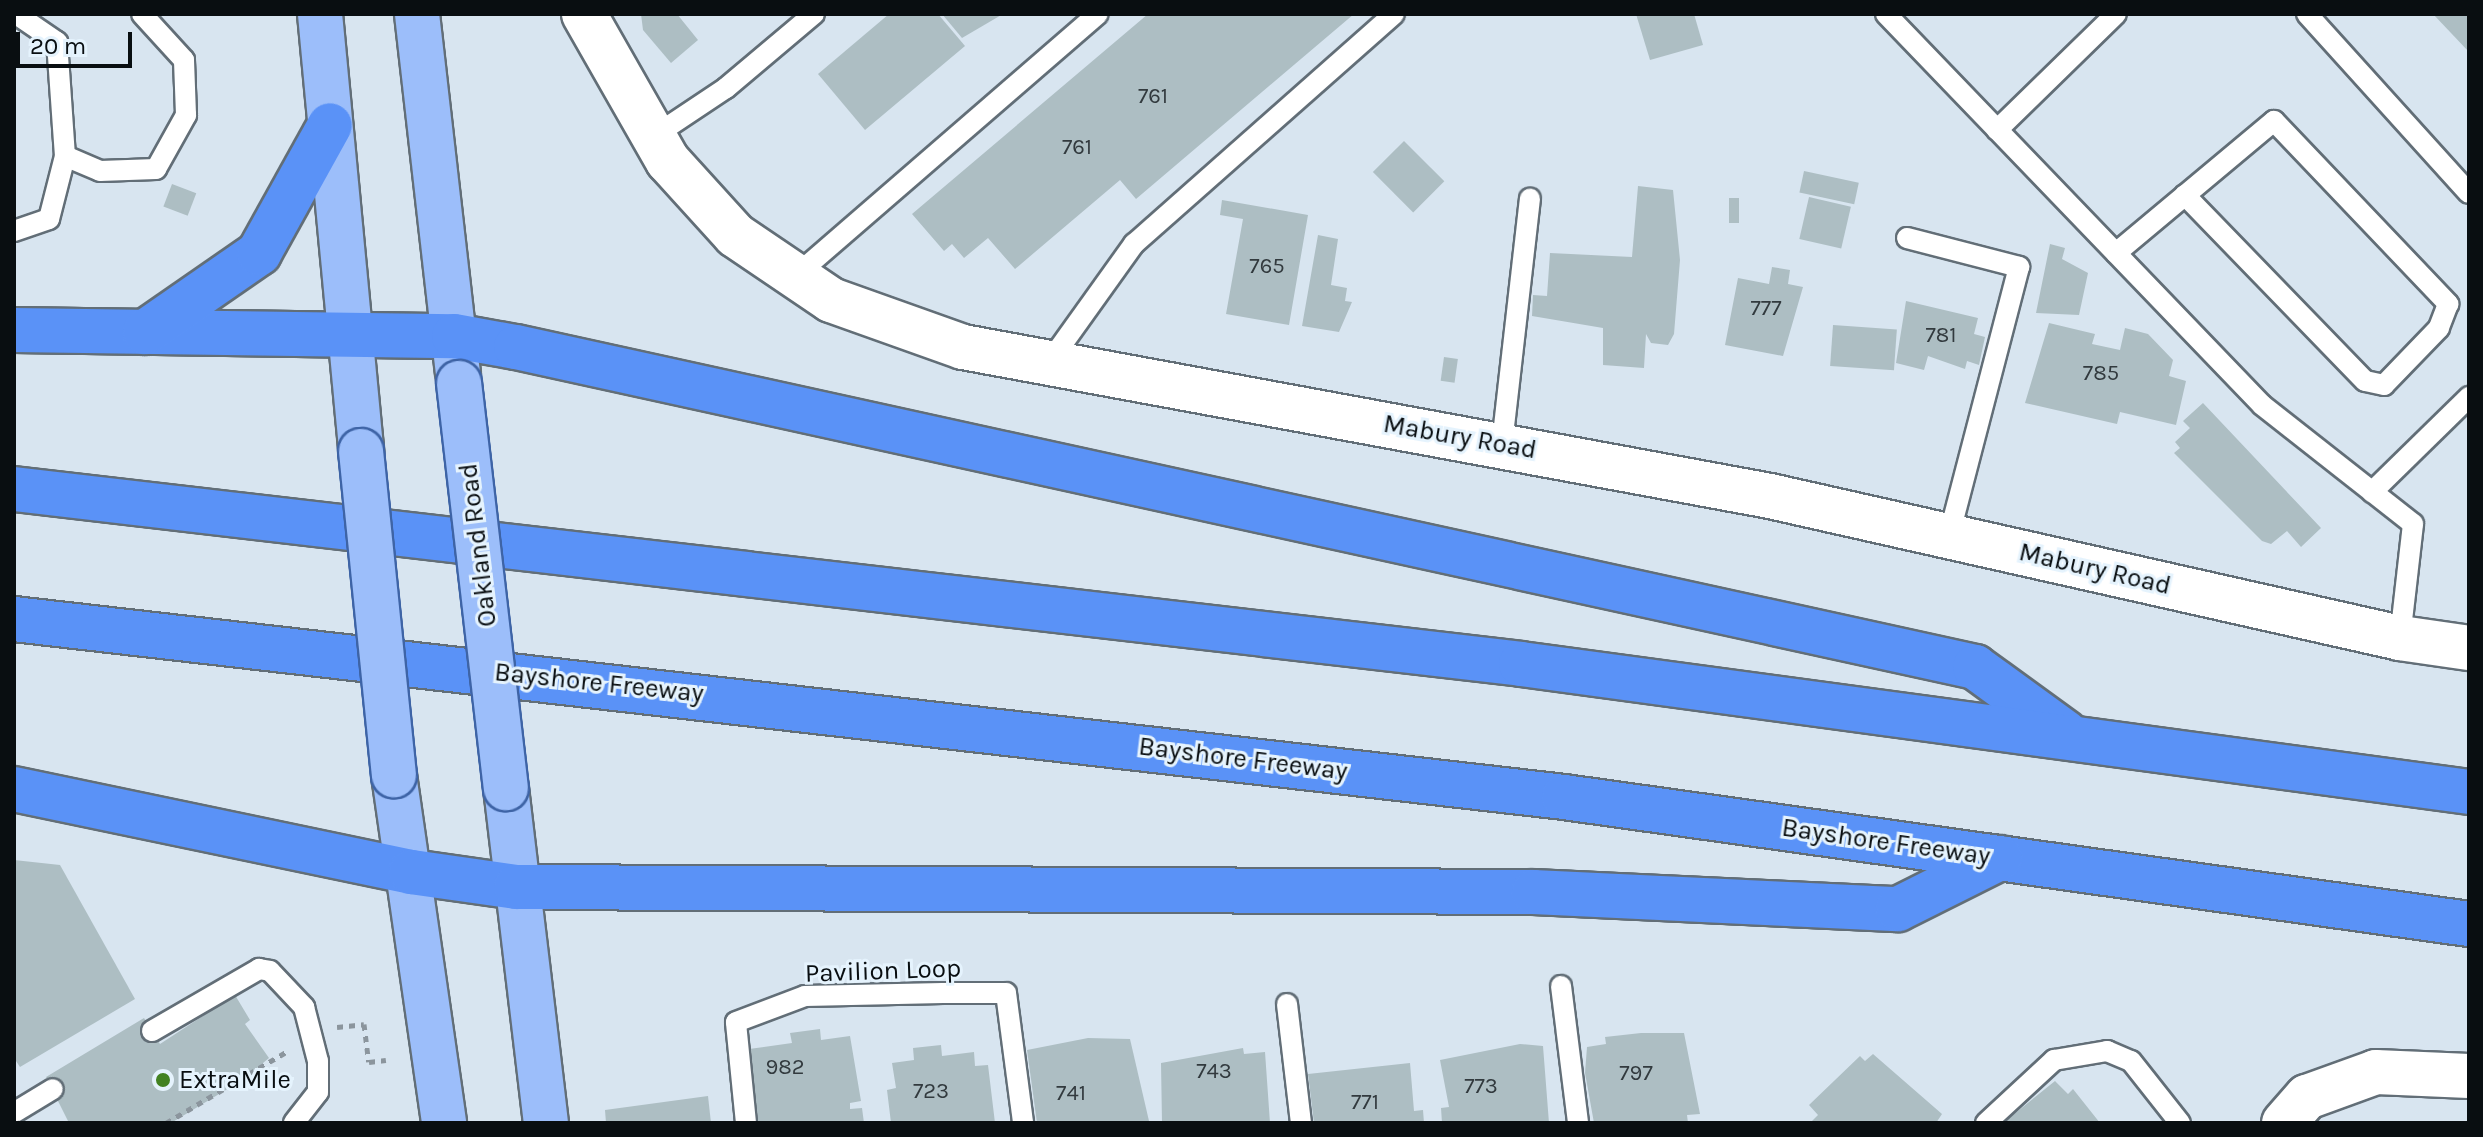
<!DOCTYPE html>
<style>
body{margin:0}
#map{position:relative;width:2483px;height:1137px;overflow:hidden;background:#d8e5f0;font-family:Karla,sans-serif}
div>[style]{position:absolute}
.building>*{inset:0;background:#adbec3;transform-origin:0 0}
.path>*{height:5px;margin-top:-2.5px;transform-origin:0;background:repeating-linear-gradient(90deg,#8b959d 0 6px,transparent 0 12px)}
.roads{filter:drop-shadow(2px 0 #626e77) drop-shadow(-2px 0 #626e77) drop-shadow(0 2px #626e77) drop-shadow(0 -2px #626e77)}
.service>*{height:20px;margin:-10px;padding:0 10px;transform-origin:10px;border-radius:10px;background:#fff}
.tertiary>*{height:44px;margin:-22px;padding:0 22px;transform-origin:22px;border-radius:22px;background:#fff}
.primary>*{height:44px;margin:-22px;padding:0 22px;transform-origin:22px;border-radius:22px;background:#9cbefa}
.motorway>*{height:44px;margin:-22px;padding:0 22px;transform-origin:22px;border-radius:22px;background:#5a92f7}
.bridges{filter:drop-shadow(2px 0 #3e64a6) drop-shadow(-2px 0 #3e64a6) drop-shadow(0 2px #3e64a6) drop-shadow(0 -2px #3e64a6)}
.primary-bridge>*{height:44px;margin:-22px;padding:0 22px;transform-origin:22px;border-radius:22px;background:#9cbefa}
.dots>*{width:22px;height:22px;translate:-50% -50%;box-sizing:border-box;border:4px solid #e5f3fd;border-radius:50%}
span{translate:-50% -50%;white-space:nowrap;text-align:center;line-height:1.15;-webkit-text-stroke:6px #e5f3fd;paint-order:stroke}
.number-label{font-size:22px;color:#323a3e}
.number-label span{-webkit-text-stroke-width:0}
.street-label{font-size:26px;color:#090e11}
.poi-label{font-size:26px;color:#090e11}
.left{translate:0 -50%;text-align:left}
.frame{position:absolute;inset:0;border:16px solid #090e11;pointer-events:none}
.scale{position:absolute;left:16px;top:32px;width:116px;height:36px;box-sizing:border-box;border:4px solid #090e11;border-top:0;padding-left:10px;font-size:24px;line-height:28px;white-space:nowrap;color:#090e11;-webkit-text-stroke:6px #e5f3fd;paint-order:stroke}
</style>
<div id="map">
<div class="building">
<div style="clip-path:polygon(641px 14px,677px 14px,698px 40px,671px 63px,643px 30px)"></div>
<div style="clip-path:polygon(889px 14px,938px 14px,965px 46px,865px 130px,818px 74px)"></div>
<div style="clip-path:polygon(942px 14px,1003px 14px,962px 38px)"></div>
<div style="clip-path:polygon(1148px 14px,1354px 14px,1136px 199px,1120px 180px,1015px 269px,988px 238px,964px 258px,952px 244px,944px 251px,912px 214px)"></div>
<div style="clip-path:polygon(1636px 14px,1694px 14px,1703px 45px,1650px 60px)"></div>
<div style="clip-path:polygon(2433px 14px,2469px 14px,2469px 52px)"></div>
<div style="left:1404px;top:141px;width:57px;height:44px;rotate:45deg"></div>
<div style="left:1804px;top:171px;width:56px;height:22px;rotate:12deg"></div>
<div style="left:172px;top:184px;width:26px;height:24px;rotate:21deg"></div>
<div style="clip-path:polygon(1638px 186px,1673px 190px,1680px 260px,1674px 334px,1668px 345px,1651px 343px,1646px 334px,1644px 368px,1603px 365px,1603px 328px,1532px 316px,1533px 295px,1547px 296px,1550px 253px,1632px 257px)"></div>
<div style="left:1809px;top:197px;width:43px;height:43px;rotate:13deg"></div>
<div style="left:1729px;top:198px;width:10px;height:25px"></div>
<div style="clip-path:polygon(1222px 200px,1308px 215px,1289px 325px,1226px 314px,1243px 219px,1220px 215px)"></div>
<div style="clip-path:polygon(1318px 235px,1338px 239px,1331px 285px,1347px 288px,1345px 301px,1352px 302px,1339px 332px,1302px 326px)"></div>
<div style="clip-path:polygon(2050px 244px,2065px 248px,2062px 259px,2088px 273px,2079px 315px,2036px 313px)"></div>
<div style="clip-path:polygon(1772px 267px,1790px 270px,1788px 284px,1803px 287px,1783px 356px,1725px 345px,1738px 278px,1769px 284px)"></div>
<div style="clip-path:polygon(1906px 301px,1978px 318px,1974px 334px,1985px 337px,1979px 365px,1967px 361px,1965px 369px,1928px 356px,1924px 370px,1896px 363px)"></div>
<div style="clip-path:polygon(2049px 323px,2095px 334px,2092px 344px,2120px 350px,2125px 328px,2148px 334px,2173px 360px,2169px 376px,2186px 381px,2176px 425px,2120px 412px,2117px 424px,2025px 403px)"></div>
<div style="left:1833px;top:325px;width:64px;height:41px;rotate:4deg"></div>
<div style="left:1444px;top:357px;width:14px;height:24px;rotate:8deg"></div>
<div style="clip-path:polygon(2203px 403px,2321px 528px,2301px 547px,2287px 531px,2271px 544px,2262px 541px,2174px 453px,2180px 448px,2175px 442px,2190px 428px,2183px 421px)"></div>
<div style="clip-path:polygon(14px 860px,60px 865px,135px 999px,20px 1067px,14px 1058px)"></div>
<div style="clip-path:polygon(235px 995px,250px 1020px,245px 1024px,269px 1058px,244px 1079px,171px 1123px,69px 1123px,46px 1077px,144px 1018px,160px 1044px)"></div>
<div style="clip-path:polygon(820px 1029px,821px 1040px,850px 1036px,861px 1101px,850px 1103px,850px 1109px,862px 1108px,864px 1123px,758px 1123px,749px 1049px,792px 1043px,790px 1033px)"></div>
<div style="clip-path:polygon(1641px 1033px,1684px 1033px,1700px 1114px,1687px 1115px,1688px 1123px,1594px 1123px,1585px 1073px,1587px 1047px,1606px 1044px,1605px 1037px)"></div>
<div style="clip-path:polygon(1088px 1038px,1130px 1039px,1149px 1121px,1037px 1123px,1027px 1050px)"></div>
<div style="clip-path:polygon(1520px 1044px,1543px 1046px,1549px 1123px,1442px 1123px,1441px 1108px,1449px 1107px,1440px 1060px)"></div>
<div style="clip-path:polygon(941px 1045px,942px 1056px,974px 1052px,975px 1066px,988px 1065px,995px 1123px,891px 1123px,887px 1090px,896px 1088px,892px 1063px,914px 1060px,913px 1048px)"></div>
<div style="clip-path:polygon(1243px 1048px,1244px 1054px,1265px 1052px,1270px 1123px,1162px 1123px,1161px 1063px)"></div>
<div style="clip-path:polygon(1873px 1054px,1942px 1114px,1936px 1123px,1810px 1123px,1818px 1115px,1809px 1105px,1860px 1056px,1865px 1061px)"></div>
<div style="clip-path:polygon(1410px 1063px,1414px 1111px,1423px 1110px,1424px 1123px,1314px 1123px,1308px 1074px)"></div>
<div style="clip-path:polygon(2055px 1081px,2068px 1094px,2073px 1089px,2100px 1123px,2003px 1123px)"></div>
<div style="clip-path:polygon(708px 1096px,711px 1123px,606px 1123px,605px 1110px)"></div>
</div>
<div class="path">
<div style="left:337px;top:1027px;width:27px;rotate:-6deg"></div>
<div style="left:364px;top:1024px;width:38px;rotate:83deg"></div>
<div style="left:369px;top:1062px;width:17px;rotate:-7deg"></div>
<div style="left:166px;top:1123px;width:139px;rotate:-30.6deg"></div>
</div>
<div class="roads">
<div class="service">
<div style="left:16px;top:14px;width:50px;rotate:34.3deg"></div>
<div style="left:57px;top:42px;width:114px;rotate:86deg"></div>
<div style="left:65px;top:156px;width:38px;rotate:23deg"></div>
<div style="left:100px;top:171px;width:56px;rotate:-2deg"></div>
<div style="left:156px;top:169px;width:62px;rotate:-60.9deg"></div>
<div style="left:186px;top:115px;width:55px;rotate:-92.1deg"></div>
<div style="left:184px;top:60px;width:62px;rotate:-132.4deg"></div>
<div style="left:1886px;top:14px;width:542px;rotate:46.12deg"></div>
<div style="left:2262px;top:405px;width:192px;rotate:38.2deg"></div>
<div style="left:2413px;top:524px;width:115px;rotate:96.5deg"></div>
<div style="left:2307px;top:14px;width:241px;rotate:47.9deg"></div>
<div style="left:1997px;top:130px;width:166px;rotate:-44.3deg"></div>
<div style="left:654px;top:136px;width:87px;rotate:-33.7deg"></div>
<div style="left:726px;top:88px;width:115px;rotate:-40.1deg"></div>
<div style="left:14px;top:231px;width:37px;rotate:-19deg"></div>
<div style="left:49px;top:219px;width:65px;rotate:-75.7deg"></div>
<div style="left:1907px;top:238px;width:116px;rotate:14.5deg"></div>
<div style="left:2019px;top:267px;width:278px;rotate:104.6deg"></div>
<div style="left:2116px;top:253px;width:206px;rotate:-39.9deg"></div>
<div style="left:2274px;top:121px;width:253px;rotate:46.4deg"></div>
<div style="left:2448px;top:304px;width:26px;rotate:111deg"></div>
<div style="left:2439px;top:328px;width:79px;rotate:134deg"></div>
<div style="left:2384px;top:385px;width:19px;rotate:-168deg"></div>
<div style="left:2365px;top:381px;width:259px;rotate:-134.1deg"></div>
<div style="left:793px;top:278px;width:403px;rotate:-40.9deg"></div>
<div style="left:1048px;top:364px;width:148px;rotate:-54.4deg"></div>
<div style="left:1134px;top:244px;width:347px;rotate:-41.5deg"></div>
<div style="left:1502px;top:444px;width:247px;rotate:-83.5deg"></div>
<div style="left:2372px;top:492px;width:136px;rotate:-44.4deg"></div>
<div style="left:1561px;top:986px;width:138px;rotate:82.9deg"></div>
<div style="left:1287px;top:1004px;width:120px;rotate:83.3deg"></div>
<div style="left:152px;top:1031px;width:124px;rotate:-30.1deg"></div>
<div style="left:259px;top:969px;width:11px;rotate:10deg"></div>
<div style="left:270px;top:971px;width:50px;rotate:46.6deg"></div>
<div style="left:304px;top:1007px;width:56px;rotate:75.5deg"></div>
<div style="left:318px;top:1061px;width:31px;rotate:90deg"></div>
<div style="left:318px;top:1092px;width:39px;rotate:128deg"></div>
<div style="left:15px;top:1112px;width:44px;rotate:-31.2deg"></div>
<div style="left:746px;top:1123px;width:101px;rotate:-95.7deg"></div>
<div style="left:736px;top:1022px;width:74px;rotate:-20.6deg"></div>
<div style="left:805px;top:996px;width:138px;rotate:-1.2deg"></div>
<div style="left:943px;top:993px;width:63px"></div>
<div style="left:1006px;top:993px;width:131px;rotate:82.5deg"></div>
<div style="left:1986px;top:1123px;width:93px;rotate:-42.8deg"></div>
<div style="left:2054px;top:1060px;width:54px;rotate:-9.6deg"></div>
<div style="left:2107px;top:1051px;width:26px;rotate:23deg"></div>
<div style="left:2131px;top:1061px;width:79px;rotate:51.7deg"></div>
</div>
<div class="tertiary">
<div style="left:584px;top:14px;width:169px;rotate:60.3deg"></div>
<div style="left:668px;top:161px;width:100px;rotate:47.8deg"></div>
<div style="left:735px;top:235px;width:116px;rotate:34.1deg"></div>
<div style="left:831px;top:300px;width:140px;rotate:19.6deg"></div>
<div style="left:963px;top:347px;width:821px;rotate:10.46deg"></div>
<div style="left:1770px;top:496px;width:646px;rotate:12.7deg"></div>
<div style="left:2400px;top:638px;width:70px;rotate:8.2deg"></div>
<div style="left:2284px;top:1123px;width:35px;rotate:-49deg"></div>
<div style="left:2307px;top:1097px;width:73px;rotate:-19.9deg"></div>
<div style="left:2376px;top:1072px;width:93px;rotate:2.5deg"></div>
</div>
<div class="primary">
<div style="left:320px;top:14px;width:439px;rotate:84.6deg"></div>
<div style="left:417px;top:14px;width:360px;rotate:83.5deg"></div>
<div style="left:394px;top:775px;width:352px;rotate:81.8deg"></div>
<div style="left:506px;top:788px;width:337px;rotate:83.2deg"></div>
</div>
<div class="motorway">
<div style="left:14px;top:330px;width:440px;rotate:0.8deg"></div>
<div style="left:454px;top:336px;width:63px;rotate:10.1deg"></div>
<div style="left:516px;top:347px;width:1494px;rotate:12.37deg"></div>
<div style="left:1975px;top:667px;width:112px;rotate:36deg"></div>
<div style="left:145px;top:332px;width:139px;rotate:-34.7deg"></div>
<div style="left:259px;top:253px;width:146px;rotate:-61deg"></div>
<div style="left:14px;top:489px;width:1517px;rotate:6.62deg"></div>
<div style="left:1521px;top:664px;width:957px;rotate:7.69deg"></div>
<div style="left:14px;top:619px;width:1560px;rotate:6.55deg"></div>
<div style="left:1564px;top:797px;width:914px;rotate:7.99deg"></div>
<div style="left:14px;top:789px;width:406px;rotate:11.8deg"></div>
<div style="left:411px;top:872px;width:106px;rotate:8.1deg"></div>
<div style="left:516px;top:887px;width:1018px;rotate:0.28deg"></div>
<div style="left:1534px;top:892px;width:364px;rotate:2.7deg"></div>
<div style="left:1898px;top:909px;width:114px;rotate:-26.6deg"></div>
</div>
</div>
<div class="bridges">
<div class="primary-bridge">
<div style="left:459px;top:383px;width:408px;rotate:83.4deg"></div>
<div style="left:361px;top:451px;width:326px;rotate:84.2deg"></div>
</div>
</div>
<div class="dots">
<div style="left:163px;top:1080px;background:#428222"></div>
</div>
<div class="number-label">
<span style="left:1153px;top:97px">761</span>
<span style="left:1077px;top:148px">761</span>
<span style="left:1267px;top:267px">765</span>
<span style="left:1766px;top:309px">777</span>
<span style="left:1941px;top:336px">781</span>
<span style="left:2101px;top:374px">785</span>
<span style="left:785px;top:1068px">982</span>
<span style="left:1214px;top:1072px">743</span>
<span style="left:1636px;top:1074px">797</span>
<span style="left:1481px;top:1087px">773</span>
<span style="left:931px;top:1092px">723</span>
<span style="left:1071px;top:1094px">741</span>
<span style="left:1365px;top:1103px">771</span>
</div>
<div class="street-label">
<span style="left:1460px;top:437px;rotate:10deg">Mabury Road</span>
<span style="left:478px;top:545px;rotate:-97deg">Oakland Road</span>
<span style="left:2095px;top:569px;rotate:13deg">Mabury Road</span>
<span style="left:599px;top:683px;rotate:6deg">Bayshore Freeway</span>
<span style="left:1243px;top:759px;rotate:7deg">Bayshore Freeway</span>
<span style="left:1886px;top:842px;rotate:8deg">Bayshore Freeway</span>
<span style="left:883px;top:971px;rotate:-2deg">Pavilion Loop</span>
</div>
<div class="poi-label">
<span class="left" style="left:179px;top:1080px">ExtraMile</span>
</div>
<div class="frame"></div>
<div class="scale">20 m</div>
</div>
